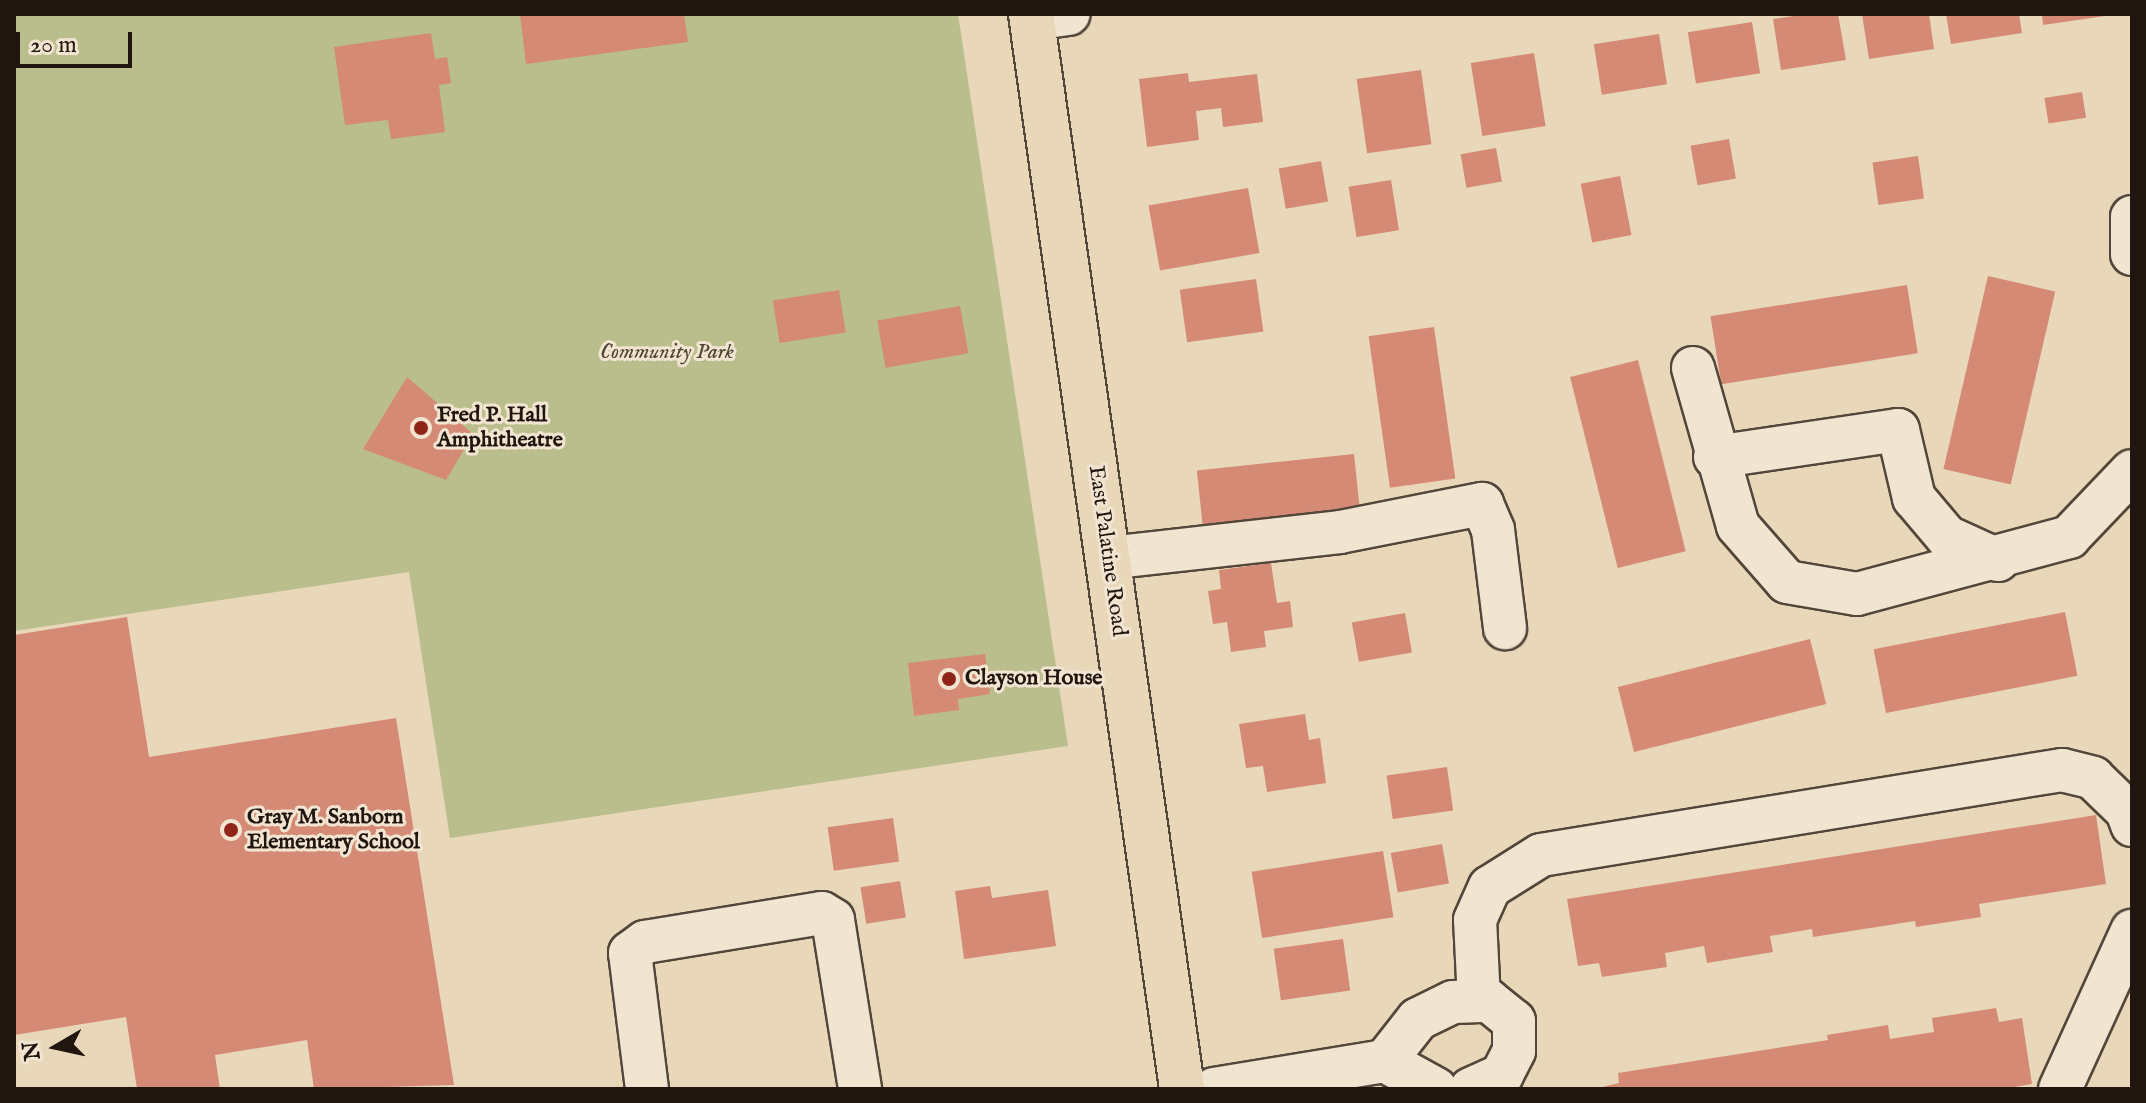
<!DOCTYPE html>
<style>
body{margin:0}
#map{position:relative;width:2146px;height:1103px;overflow:hidden;background:#e9d7b9;font-family:"IM FELL English",serif}
div>[style]{position:absolute}
.green>*{inset:0;background:#babd8c}
.building>*{inset:0;background:#d48a74;transform-origin:0 0}
.roads{filter:drop-shadow(2px 0 #53463a) drop-shadow(-2px 0 #53463a) drop-shadow(0 2px #53463a) drop-shadow(0 -2px #53463a)}
.minor>*{height:42px;margin:-21px;padding:0 21px;transform-origin:21px;border-radius:21px;background:#f1e5d2}
.major>*{height:44px;margin:-22px;padding:0 22px;transform-origin:22px;border-radius:22px;background:#e9d7b9}
.dots>*{width:22px;height:22px;translate:-50% -50%;box-sizing:border-box;border:4px solid #f1e5d2;border-radius:50%}
span{translate:-50% -50%;white-space:nowrap;text-align:center;line-height:1.15;-webkit-text-stroke:6px #f1e5d2;paint-order:stroke}
.park-label{font-size:22px;color:#4f4734;font-style:italic}
.poi-label{font-size:22px;color:#21150f;font-weight:700}
.left{translate:0 -50%;text-align:left}
.street-label{font-size:22px;color:#21150f}
.frame{position:absolute;inset:0;border:16px solid #21150f;pointer-events:none}
.north{position:absolute;left:16px;top:1007px;width:80px;height:80px;-webkit-text-stroke:6px #f1e5d2;paint-order:stroke;rotate:261deg;font-size:22px;font-weight:700;line-height:32px;text-align:center;color:#21150f}
.north::after{content:'';display:block;margin:auto;width:28px;height:36px;background:#21150f;clip-path:polygon(50% 0,100% 100%,50% 72%,0 100%)}
.scale{position:absolute;left:16px;top:32px;width:116px;height:36px;box-sizing:border-box;border:4px solid #21150f;border-top:0;padding-left:10px;font-size:24px;line-height:28px;white-space:nowrap;color:#21150f;-webkit-text-stroke:6px #f1e5d2;paint-order:stroke}
</style>
<div id="map">
<div class="green">
<div style="clip-path:polygon(14px 14px,958px 14px,1068px 746px,450px 838px,409px 572px,14px 631px)"></div>
</div>
<div class="building">
<div style="clip-path:polygon(520px 14px,684px 14px,688px 42px,526px 64px)"></div>
<div style="clip-path:polygon(1809px 14px,1838px 14px,1846px 60px,1781px 70px,1773px 19px)"></div>
<div style="clip-path:polygon(1862px 14px,1929px 14px,1934px 49px,1869px 59px)"></div>
<div style="clip-path:polygon(1946px 14px,2019px 14px,2022px 33px,1951px 44px)"></div>
<div style="clip-path:polygon(2042px 14px,2105px 14px,2105px 16px,2043px 25px)"></div>
<div style="left:1752px;top:22px;width:52px;height:65px;rotate:81deg"></div>
<div style="clip-path:polygon(431px 33px,435px 59px,447px 57px,451px 83px,439px 85px,445px 132px,391px 139px,388px 120px,345px 125px,334px 47px)"></div>
<div style="left:1659px;top:34px;width:51px;height:66px;rotate:81deg"></div>
<div style="left:1534px;top:53px;width:74px;height:64px;rotate:81deg"></div>
<div style="left:1421px;top:70px;width:75px;height:65px;rotate:82deg"></div>
<div style="clip-path:polygon(1188px 73px,1189px 82px,1257px 74px,1263px 122px,1223px 127px,1221px 108px,1196px 111px,1199px 140px,1147px 147px,1139px 79px)"></div>
<div style="left:2082px;top:92px;width:26px;height:38px;rotate:81deg"></div>
<div style="left:1729px;top:139px;width:40px;height:39px;rotate:80deg"></div>
<div style="left:1496px;top:148px;width:34px;height:36px;rotate:80deg"></div>
<div style="left:1918px;top:156px;width:43px;height:46px;rotate:82deg"></div>
<div style="left:1321px;top:161px;width:41px;height:43px;rotate:80deg"></div>
<div style="left:1620px;top:176px;width:60px;height:40px;rotate:79deg"></div>
<div style="left:1391px;top:180px;width:51px;height:43px;rotate:81deg"></div>
<div style="left:1248px;top:188px;width:66px;height:101px;rotate:80deg"></div>
<div style="left:1988px;top:276px;width:69px;height:198px;rotate:13deg"></div>
<div style="left:1256px;top:279px;width:53px;height:77px;rotate:82deg"></div>
<div style="left:1907px;top:285px;width:69px;height:199px;rotate:81deg"></div>
<div style="left:839px;top:290px;width:43px;height:67px;rotate:81deg"></div>
<div style="left:960px;top:306px;width:48px;height:84px;rotate:80deg"></div>
<div style="left:1434px;top:327px;width:153px;height:66px;rotate:82deg"></div>
<div style="left:1638px;top:360px;width:197px;height:70px;rotate:76deg"></div>
<div style="clip-path:polygon(407px 377px,473px 434px,446px 480px,363px 449px)"></div>
<div style="left:1354px;top:454px;width:64px;height:158px;rotate:84deg"></div>
<div style="clip-path:polygon(1271px 563px,1277px 603px,1290px 601px,1293px 627px,1264px 631px,1266px 647px,1231px 652px,1227px 622px,1213px 624px,1208px 591px,1221px 589px,1219px 570px)"></div>
<div style="left:2065px;top:612px;width:65px;height:195px;rotate:79deg"></div>
<div style="left:1405px;top:613px;width:40px;height:54px;rotate:80deg"></div>
<div style="clip-path:polygon(127px 617px,149px 757px,396px 718px,454px 1085px,314px 1089px,307px 1040px,215px 1055px,220px 1089px,137px 1089px,126px 1017px,14px 1035px,14px 635px)"></div>
<div style="left:1810px;top:639px;width:67px;height:198px;rotate:76deg"></div>
<div style="clip-path:polygon(985px 654px,990px 694px,958px 699px,959px 710px,914px 716px,908px 663px)"></div>
<div style="clip-path:polygon(1305px 714px,1309px 740px,1320px 738px,1326px 783px,1267px 792px,1263px 766px,1246px 768px,1239px 724px)"></div>
<div style="left:1447px;top:767px;width:44px;height:61px;rotate:82deg"></div>
<div style="clip-path:polygon(2096px 815px,2106px 884px,1979px 904px,1981px 917px,1916px 927px,1915px 921px,1813px 937px,1812px 929px,1770px 936px,1773px 952px,1707px 963px,1704px 946px,1665px 953px,1667px 967px,1602px 977px,1599px 963px,1578px 966px,1567px 899px)"></div>
<div style="left:893px;top:818px;width:44px;height:66px;rotate:82deg"></div>
<div style="left:1442px;top:844px;width:40px;height:52px;rotate:80deg"></div>
<div style="left:1383px;top:851px;width:67px;height:133px;rotate:81deg"></div>
<div style="left:900px;top:881px;width:37px;height:40px;rotate:81deg"></div>
<div style="clip-path:polygon(990px 886px,992px 898px,1048px 890px,1056px 946px,964px 959px,955px 891px)"></div>
<div style="left:1343px;top:939px;width:52px;height:70px;rotate:82deg"></div>
<div style="clip-path:polygon(1996px 1008px,1999px 1022px,2022px 1018px,2032px 1084px,2003px 1089px,1594px 1089px,1619px 1083px,1618px 1073px,1828px 1040px,1827px 1035px,1888px 1025px,1890px 1039px,1934px 1032px,1932px 1018px)"></div>
</div>
<div class="roads">
<div class="minor">
<div style="left:1032px;top:19px;width:37px;rotate:-8deg"></div>
<div style="left:2132px;top:217px;width:37px;rotate:90deg"></div>
<div style="left:1693px;top:368px;width:164px;rotate:74.1deg"></div>
<div style="left:1738px;top:526px;width:74px;rotate:48.8deg"></div>
<div style="left:1787px;top:582px;width:71px;rotate:9.7deg"></div>
<div style="left:1857px;top:594px;width:220px;rotate:-15deg"></div>
<div style="left:2069px;top:537px;width:91px;rotate:-46.3deg"></div>
<div style="left:1715px;top:457px;width:185px;rotate:-8.4deg"></div>
<div style="left:1898px;top:430px;width:70px;rotate:76.8deg"></div>
<div style="left:1914px;top:498px;width:51px;rotate:49.8deg"></div>
<div style="left:1947px;top:537px;width:56px;rotate:24.3deg"></div>
<div style="left:1108px;top:558px;width:233px;rotate:-6.4deg"></div>
<div style="left:1340px;top:532px;width:145px;rotate:-11.2deg"></div>
<div style="left:1482px;top:504px;width:28px;rotate:67deg"></div>
<div style="left:1493px;top:530px;width:99px;rotate:83deg"></div>
<div style="left:1479px;top:1001px;width:81px;rotate:-92.8deg"></div>
<div style="left:1475px;top:920px;width:36px;rotate:-66deg"></div>
<div style="left:1490px;top:887px;width:60px;rotate:-32.1deg"></div>
<div style="left:1541px;top:855px;width:528px;rotate:-9.27deg"></div>
<div style="left:2062px;top:770px;width:32px;rotate:14deg"></div>
<div style="left:2093px;top:778px;width:47px;rotate:44.1deg"></div>
<div style="left:2127px;top:811px;width:15px;rotate:70deg"></div>
<div style="left:1385px;top:1061px;width:53px;rotate:-51.8deg"></div>
<div style="left:1418px;top:1019px;width:39px;rotate:-26deg"></div>
<div style="left:1453px;top:1002px;width:36px;rotate:-2deg"></div>
<div style="left:1489px;top:1001px;width:32px;rotate:39deg"></div>
<div style="left:1514px;top:1021px;width:30px;rotate:90deg"></div>
<div style="left:1514px;top:1051px;width:27px;rotate:117deg"></div>
<div style="left:1502px;top:1075px;width:34px;rotate:156deg"></div>
<div style="left:647px;top:1089px;width:137px;rotate:-97.1deg"></div>
<div style="left:630px;top:953px;width:19px;rotate:-36deg"></div>
<div style="left:645px;top:942px;width:179px;rotate:-9.3deg"></div>
<div style="left:822px;top:913px;width:13px;rotate:32deg"></div>
<div style="left:833px;top:920px;width:171px;rotate:80.9deg"></div>
<div style="left:1214px;top:1089px;width:173px;rotate:-9.3deg"></div>
<div style="left:1385px;top:1061px;width:58px;rotate:28.8deg"></div>
<div style="left:2060px;top:1089px;width:174px;rotate:-65.5deg"></div>
</div>
<div class="major">
<div style="left:1031px;top:14px;width:1086px;rotate:82deg"></div>
</div>
</div>
<div class="dots">
<div style="left:421px;top:428px;background:#8f2418"></div>
<div style="left:949px;top:679px;background:#8f2418"></div>
<div style="left:231px;top:830px;background:#8f2418"></div>
</div>
<div class="park-label">
<span style="left:667px;top:353px">Community Park</span>
</div>
<div class="poi-label">
<span class="left" style="left:437px;top:428px">Fred P. Hall<br>Amphitheatre</span>
<span class="left" style="left:965px;top:679px">Clayson House</span>
<span class="left" style="left:247px;top:830px">Gray M. Sanborn<br>Elementary School</span>
</div>
<div class="street-label">
<span style="left:1107px;top:551px;rotate:82deg">East Palatine Road</span>
</div>
<div class="frame"></div>
<div class="north">N</div>
<div class="scale">20 m</div>
</div>
